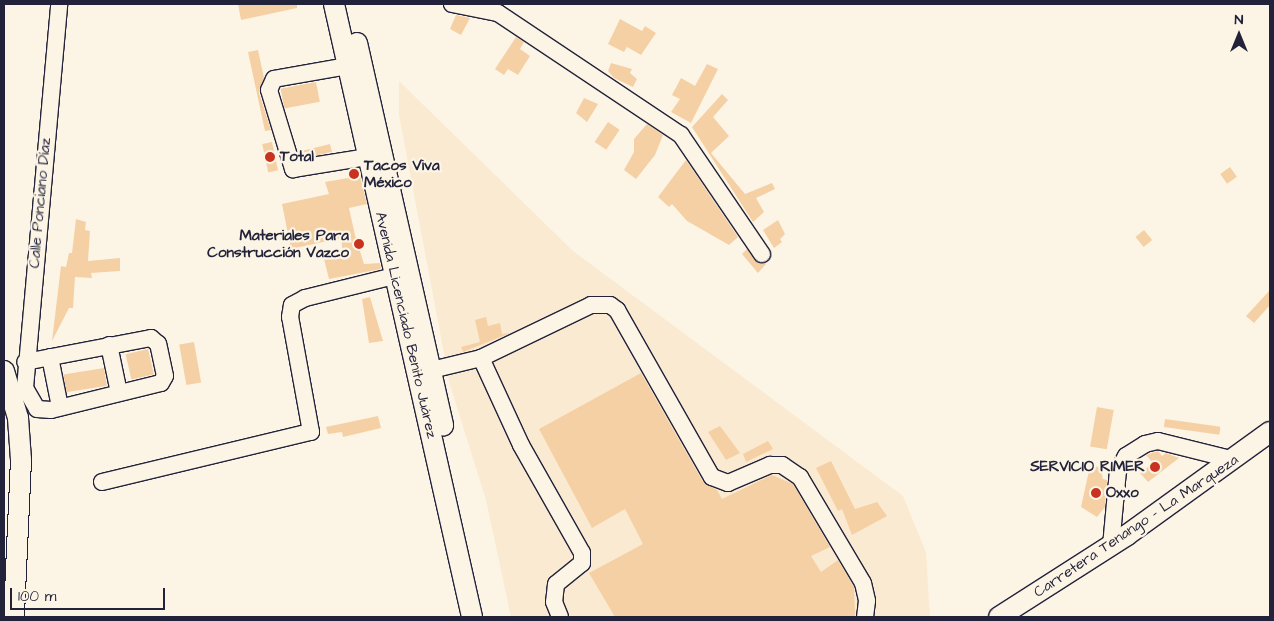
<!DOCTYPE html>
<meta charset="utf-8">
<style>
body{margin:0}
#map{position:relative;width:1274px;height:621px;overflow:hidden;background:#fcf5e5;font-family:"Architects Daughter",sans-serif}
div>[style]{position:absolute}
.built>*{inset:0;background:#faead2}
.building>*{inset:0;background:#f5d0a5;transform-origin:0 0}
.roads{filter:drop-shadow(1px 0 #22223b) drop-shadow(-1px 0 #22223b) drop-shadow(0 1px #22223b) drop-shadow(0 -1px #22223b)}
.minor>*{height:16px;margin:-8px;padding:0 8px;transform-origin:8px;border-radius:8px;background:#fcf5e5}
.major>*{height:20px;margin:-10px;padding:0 10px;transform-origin:10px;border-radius:10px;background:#fcf5e5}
.dots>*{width:14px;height:14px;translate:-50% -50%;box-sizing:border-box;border:2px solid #fcf5e5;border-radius:50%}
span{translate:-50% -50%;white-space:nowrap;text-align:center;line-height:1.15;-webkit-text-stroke:4.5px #fcf5e5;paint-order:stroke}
.poi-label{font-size:15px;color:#22223b;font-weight:700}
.left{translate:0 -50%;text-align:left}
.right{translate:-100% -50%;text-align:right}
.street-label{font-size:15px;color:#22223b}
.frame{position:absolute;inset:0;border:5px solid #22223b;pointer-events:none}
.north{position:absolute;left:1214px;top:10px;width:50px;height:50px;-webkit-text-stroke:4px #fcf5e5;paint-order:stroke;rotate:0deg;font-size:14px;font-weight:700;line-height:20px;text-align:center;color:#22223b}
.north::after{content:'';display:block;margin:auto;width:18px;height:22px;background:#22223b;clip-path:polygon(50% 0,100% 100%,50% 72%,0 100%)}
.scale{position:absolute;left:10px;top:588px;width:155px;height:22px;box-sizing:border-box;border:2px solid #22223b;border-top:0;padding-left:6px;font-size:15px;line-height:18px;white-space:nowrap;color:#22223b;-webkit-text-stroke:4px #fcf5e5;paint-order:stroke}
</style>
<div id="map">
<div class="built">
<div style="clip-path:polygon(399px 81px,573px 251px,903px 496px,926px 552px,930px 617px,511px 617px,486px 500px,450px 385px,399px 115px)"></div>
</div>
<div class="building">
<div style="clip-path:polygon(238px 4px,297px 4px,297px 8px,241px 20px)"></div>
<div style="clip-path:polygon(456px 15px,470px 18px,461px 35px,450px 29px)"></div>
<div style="clip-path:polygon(620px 19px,642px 31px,645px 26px,656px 33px,641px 55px,627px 47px,624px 52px,608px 44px)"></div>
<div style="clip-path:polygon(516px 37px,524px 42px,520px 49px,530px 56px,518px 75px,508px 69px,504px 75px,495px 69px)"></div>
<div style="clip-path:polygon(258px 50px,264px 78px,259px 93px,271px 130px,265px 131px,248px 52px)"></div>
<div style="clip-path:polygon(611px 63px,632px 69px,630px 73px,637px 79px,633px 87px,614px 78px,608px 71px)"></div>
<div style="clip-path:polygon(707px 64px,718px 69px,691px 123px,671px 112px,680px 99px,672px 95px,681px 78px,695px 86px)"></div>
<div style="left:316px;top:82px;width:20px;height:36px;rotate:79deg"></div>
<div style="clip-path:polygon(722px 94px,728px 100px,713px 117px,729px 136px,711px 153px,745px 194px,772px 183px,775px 189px,756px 198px,764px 212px,753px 222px,692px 127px)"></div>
<div style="clip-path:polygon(584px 98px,598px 104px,587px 122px,576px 113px)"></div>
<div style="left:608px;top:122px;width:14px;height:24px;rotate:34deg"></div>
<div style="clip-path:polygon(647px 124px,663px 135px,655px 155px,636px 179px,624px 170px,634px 152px,634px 139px)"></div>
<div style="left:272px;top:142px;width:29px;height:10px;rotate:78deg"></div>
<div style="left:330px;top:144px;width:8px;height:27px;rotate:76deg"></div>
<div style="clip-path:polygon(686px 160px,738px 237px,729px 245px,687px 221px,672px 204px,669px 207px,658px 197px)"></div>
<div style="left:1230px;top:167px;width:12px;height:12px;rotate:55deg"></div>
<div style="clip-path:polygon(360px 176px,367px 204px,349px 208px,355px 235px,364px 264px,380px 263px,381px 269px,329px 279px,324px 259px,343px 254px,341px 238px,291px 249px,282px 204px,329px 194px,325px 182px)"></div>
<div style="clip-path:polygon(76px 219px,86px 222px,85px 230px,90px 231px,88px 261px,120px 258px,120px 271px,91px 273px,92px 278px,75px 277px,73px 308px,69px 308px,52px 341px,61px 266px,66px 267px,69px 253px,72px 253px)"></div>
<div style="clip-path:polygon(778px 220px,785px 234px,780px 239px,782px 242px,774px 248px,763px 230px)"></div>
<div style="left:1144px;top:230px;width:13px;height:11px;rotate:51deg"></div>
<div style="clip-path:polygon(747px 249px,757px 263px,766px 264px,758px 273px,742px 254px)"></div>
<div style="clip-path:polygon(1270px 290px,1270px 305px,1254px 323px,1246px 316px)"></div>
<div style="clip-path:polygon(370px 297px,383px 341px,369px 343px,362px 299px)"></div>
<div style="clip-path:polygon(486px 317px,488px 326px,500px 323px,502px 334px,510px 333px,463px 352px,461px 347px,480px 342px,475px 320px)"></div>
<div style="left:194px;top:342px;width:41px;height:15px;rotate:80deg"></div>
<div style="left:148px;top:349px;width:26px;height:23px;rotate:77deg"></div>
<div style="left:104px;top:368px;width:18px;height:41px;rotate:81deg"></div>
<div style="clip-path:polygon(641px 373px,703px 482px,717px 490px,722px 499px,772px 475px,793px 484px,830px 547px,811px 556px,821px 572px,838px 560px,854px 587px,855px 616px,615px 617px,589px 573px,643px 544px,625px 509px,592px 528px,539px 429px)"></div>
<div style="left:1097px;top:407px;width:17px;height:40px;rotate:10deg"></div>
<div style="clip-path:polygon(378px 416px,381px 428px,343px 437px,342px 432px,328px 434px,326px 427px)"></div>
<div style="left:1165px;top:419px;width:56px;height:8px;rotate:8deg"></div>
<div style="clip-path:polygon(720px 426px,740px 453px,726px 460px,708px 432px)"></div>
<div style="clip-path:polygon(768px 441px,773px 449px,746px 462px,743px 454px)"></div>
<div style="clip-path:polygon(1158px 451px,1162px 456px,1166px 453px,1179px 458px,1148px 482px,1140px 473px,1153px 463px,1146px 455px)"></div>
<div style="clip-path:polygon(831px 461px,855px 509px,877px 502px,887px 516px,852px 535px,842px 509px,838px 511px,816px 468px)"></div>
<div style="clip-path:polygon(1090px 466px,1100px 467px,1103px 479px,1107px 480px,1105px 507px,1097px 517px,1081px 507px)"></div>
</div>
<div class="roads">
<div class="minor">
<div style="left:452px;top:4px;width:47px;rotate:11.1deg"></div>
<div style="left:498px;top:13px;width:220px;rotate:33.7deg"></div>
<div style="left:681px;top:135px;width:144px;rotate:55.8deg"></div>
<div style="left:359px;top:64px;width:86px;rotate:170deg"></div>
<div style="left:274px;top:79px;width:12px;rotate:114deg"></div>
<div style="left:269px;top:90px;width:83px;rotate:73.1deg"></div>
<div style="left:293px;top:169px;width:87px;rotate:-9.2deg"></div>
<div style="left:109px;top:345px;width:49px;rotate:78.2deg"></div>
<div style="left:50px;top:357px;width:51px;rotate:78.7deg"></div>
<div style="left:481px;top:358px;width:96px;rotate:65.3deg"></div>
<div style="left:521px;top:445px;width:124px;rotate:60.5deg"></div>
<div style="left:582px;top:553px;width:10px;rotate:90deg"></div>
<div style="left:582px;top:563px;width:33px;rotate:141deg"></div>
<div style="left:556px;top:584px;width:18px;rotate:96deg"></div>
<div style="left:554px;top:602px;width:16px;rotate:68deg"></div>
<div style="left:419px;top:373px;width:64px;rotate:-13.6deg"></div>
<div style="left:481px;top:358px;width:122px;rotate:-25.7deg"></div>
<div style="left:591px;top:305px;width:19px"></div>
<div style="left:610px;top:305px;width:9px;rotate:36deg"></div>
<div style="left:617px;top:310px;width:192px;rotate:60.4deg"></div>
<div style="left:712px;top:477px;width:17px;rotate:21deg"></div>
<div style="left:728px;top:483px;width:46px;rotate:-23.2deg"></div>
<div style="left:770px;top:465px;width:12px"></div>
<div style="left:782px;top:465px;width:22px;rotate:34deg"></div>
<div style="left:800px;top:477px;width:123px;rotate:59.3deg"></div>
<div style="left:863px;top:583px;width:18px;rotate:77deg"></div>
<div style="left:867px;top:601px;width:16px;rotate:97deg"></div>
<div style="left:25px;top:388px;width:24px;rotate:60deg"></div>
<div style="left:37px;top:409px;width:14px;rotate:4deg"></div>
<div style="left:51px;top:410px;width:113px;rotate:-13.8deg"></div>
<div style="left:161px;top:383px;width:8px;rotate:-60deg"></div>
<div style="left:165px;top:376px;width:33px;rotate:-102deg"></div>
<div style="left:158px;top:344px;width:9px;rotate:-139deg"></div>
<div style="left:151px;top:338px;width:128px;rotate:169.2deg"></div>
<div style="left:12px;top:397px;width:16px;rotate:-35deg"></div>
<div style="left:25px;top:388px;width:386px;rotate:-84.9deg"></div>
<div style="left:102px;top:482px;width:215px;rotate:-13.5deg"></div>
<div style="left:311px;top:432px;width:117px;rotate:-100.3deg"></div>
<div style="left:290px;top:317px;width:12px;rotate:-81deg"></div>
<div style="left:292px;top:305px;width:15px;rotate:-28deg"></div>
<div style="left:305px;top:298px;width:92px;rotate:-13.9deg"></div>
<div style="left:1111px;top:546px;width:75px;rotate:-84.7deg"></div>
<div style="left:1118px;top:471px;width:17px;rotate:-62deg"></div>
<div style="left:1126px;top:456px;width:22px;rotate:-32deg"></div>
<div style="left:1145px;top:444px;width:13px;rotate:-13deg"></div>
<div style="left:1158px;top:441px;width:78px;rotate:14deg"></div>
</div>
<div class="major">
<div style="left:334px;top:4px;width:628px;rotate:77.31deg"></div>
<div style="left:357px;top:43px;width:392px;rotate:77.3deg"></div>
<div style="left:4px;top:371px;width:49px;rotate:73.4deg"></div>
<div style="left:18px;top:418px;width:42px;rotate:85.9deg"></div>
<div style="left:21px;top:460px;width:157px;rotate:92.6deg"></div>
<div style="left:999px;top:617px;width:152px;rotate:-32.6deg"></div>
<div style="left:1127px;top:535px;width:176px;rotate:-35.8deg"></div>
</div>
</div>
<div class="dots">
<div style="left:270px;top:157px;background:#c8321e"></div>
<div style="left:354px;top:174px;background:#c8321e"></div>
<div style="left:359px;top:244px;background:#c8321e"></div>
<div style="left:1155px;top:467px;background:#c8321e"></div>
<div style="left:1096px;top:493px;background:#c8321e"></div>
</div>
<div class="poi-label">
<span class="left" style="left:280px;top:157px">Total</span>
<span class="left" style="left:364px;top:174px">Tacos Viva<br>México</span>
<span class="right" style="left:349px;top:244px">Materiales Para<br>Construcción Vazco</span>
<span class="right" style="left:1145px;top:467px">SERVICIO RIMER</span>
<span class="left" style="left:1106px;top:493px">Oxxo</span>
</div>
<div class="street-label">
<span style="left:40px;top:203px;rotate:-85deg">Calle Ponciano Díaz</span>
<span style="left:406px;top:325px;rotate:77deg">Avenida Licenciado Benito Juárez</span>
<span style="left:1136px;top:526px;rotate:-34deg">Carretera Tenango - La Marqueza</span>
</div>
<div class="frame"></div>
<div class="north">N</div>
<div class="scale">100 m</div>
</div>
